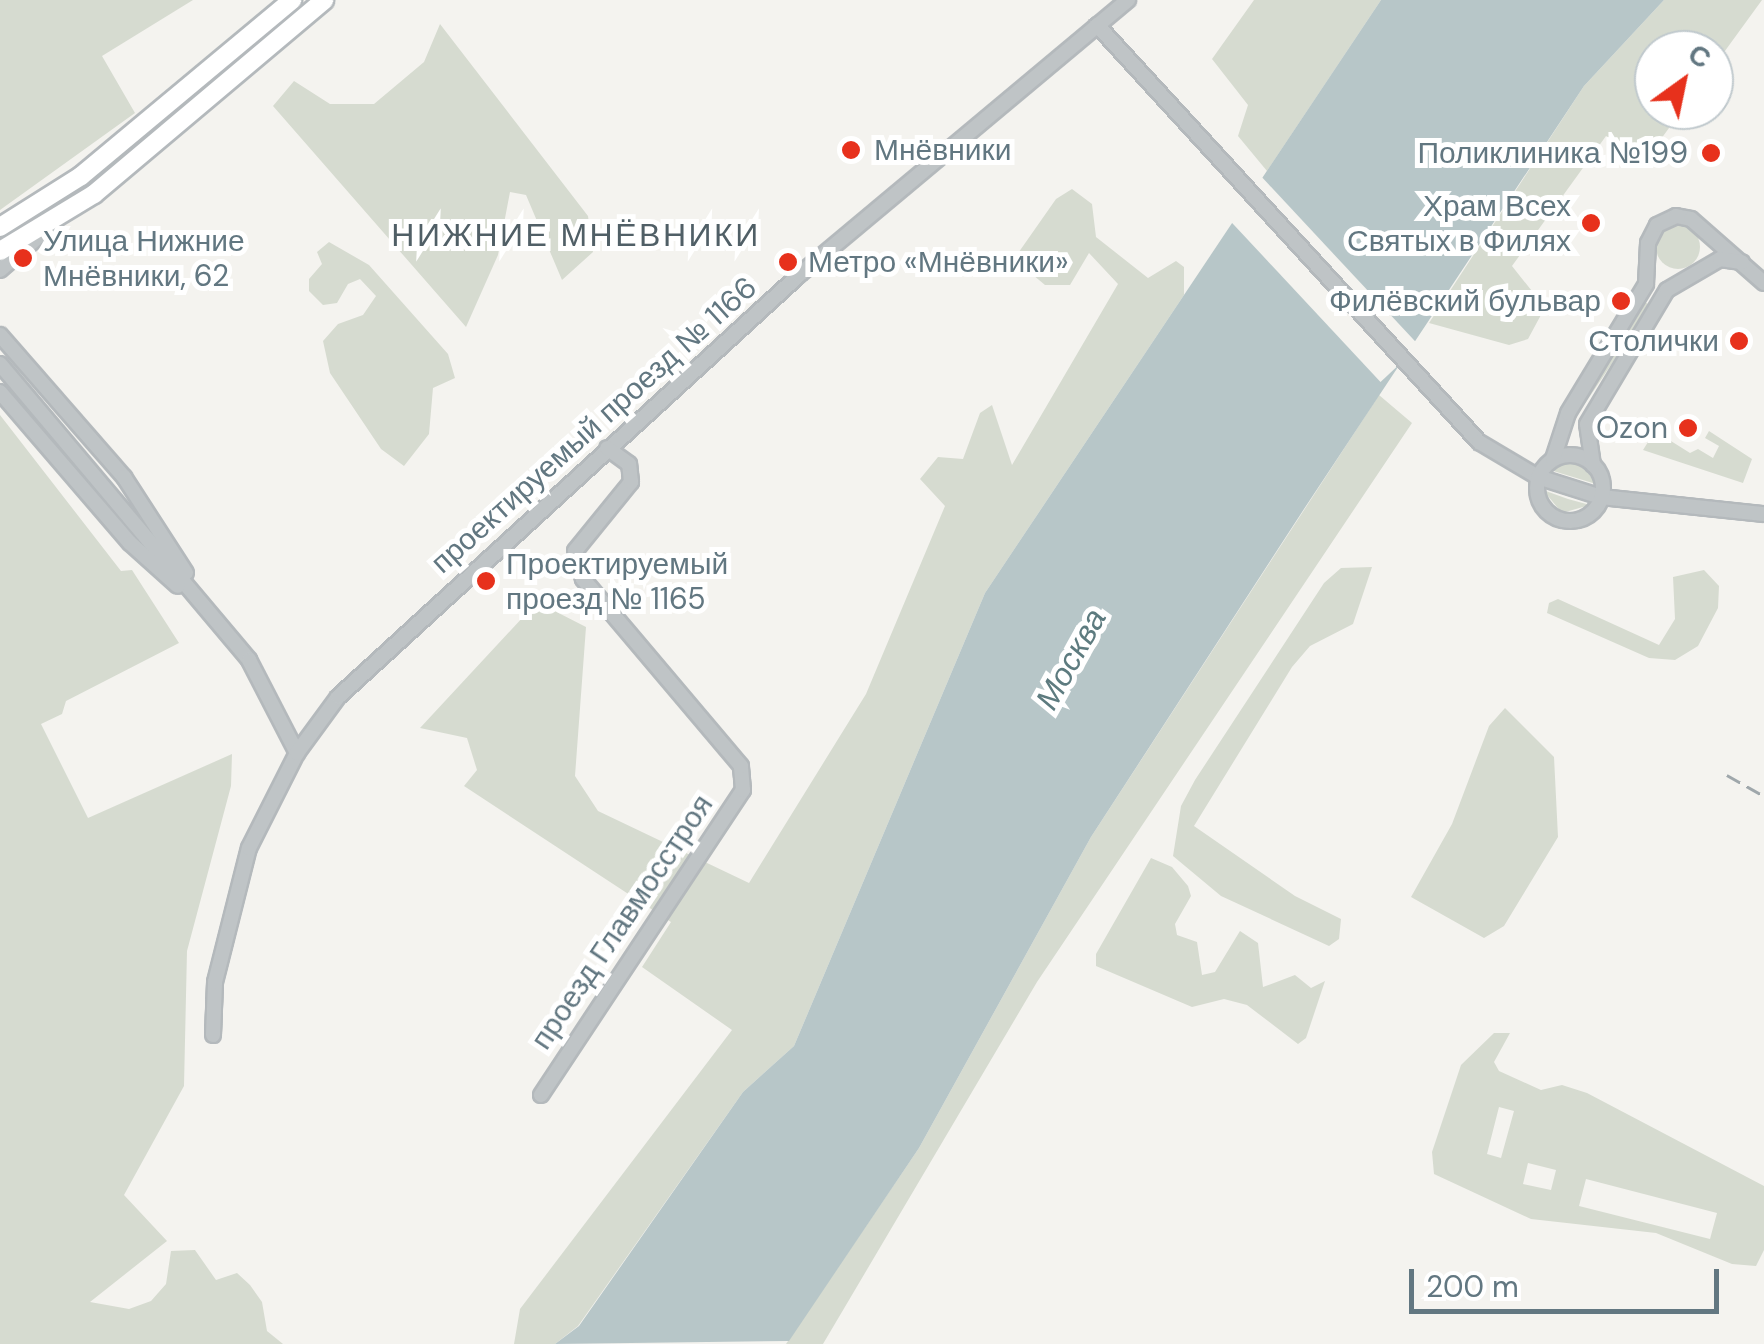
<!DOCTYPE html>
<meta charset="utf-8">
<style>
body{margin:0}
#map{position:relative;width:1764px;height:1344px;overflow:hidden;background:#f4f3ef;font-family:"DM Sans",sans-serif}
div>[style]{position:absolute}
.green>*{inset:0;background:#d6dbd0;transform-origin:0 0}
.round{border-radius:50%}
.water>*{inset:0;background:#b7c6c8}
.pier>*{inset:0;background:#f4f3ef;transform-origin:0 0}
.roads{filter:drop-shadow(2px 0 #b4b9bc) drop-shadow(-2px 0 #b4b9bc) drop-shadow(0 2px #b4b9bc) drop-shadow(0 -2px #b4b9bc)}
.minor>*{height:14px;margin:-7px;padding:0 7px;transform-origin:7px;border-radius:7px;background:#bfc4c6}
.minor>.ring{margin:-7px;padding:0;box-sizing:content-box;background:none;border:14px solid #bfc4c6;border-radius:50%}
.major>*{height:18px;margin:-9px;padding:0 9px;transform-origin:9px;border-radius:9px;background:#fff}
.rail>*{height:2.5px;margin-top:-1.25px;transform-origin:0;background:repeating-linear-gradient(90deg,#9fa7ab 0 15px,transparent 0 23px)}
.dots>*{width:28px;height:28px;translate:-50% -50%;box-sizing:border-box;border:5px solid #fff;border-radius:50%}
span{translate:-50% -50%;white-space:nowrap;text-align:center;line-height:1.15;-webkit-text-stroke:10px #fff;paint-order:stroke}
.poi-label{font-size:30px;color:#627781}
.left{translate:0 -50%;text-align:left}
.right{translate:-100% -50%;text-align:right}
.street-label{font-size:30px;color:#627781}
.neighbourhood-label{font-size:32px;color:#505f66;letter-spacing:2.5px}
.water-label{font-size:32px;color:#5d7b7f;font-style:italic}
.north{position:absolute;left:1634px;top:30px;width:100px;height:100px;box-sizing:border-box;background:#fff;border:2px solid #c0c9cd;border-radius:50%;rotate:33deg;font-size:28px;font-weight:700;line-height:40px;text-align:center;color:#627781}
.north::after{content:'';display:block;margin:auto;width:35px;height:45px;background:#e7311c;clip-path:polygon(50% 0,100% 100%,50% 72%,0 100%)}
.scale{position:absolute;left:1409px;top:1269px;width:310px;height:45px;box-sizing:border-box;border:5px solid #627781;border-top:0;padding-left:12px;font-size:30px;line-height:35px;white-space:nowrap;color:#627781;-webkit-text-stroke:8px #fff;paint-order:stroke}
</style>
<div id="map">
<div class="green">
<div style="clip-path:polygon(0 0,193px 0,102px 56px,135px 113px,0 210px)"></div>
<div style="clip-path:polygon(1254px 0,1381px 0,1267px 171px,1238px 136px,1248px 105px,1212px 59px)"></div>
<div style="clip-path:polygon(1664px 0,1762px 0,1714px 66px,1714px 50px,1654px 50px,1654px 110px,1682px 110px,1648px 157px,1606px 136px,1512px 266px,1539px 300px,1542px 313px,1528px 339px,1509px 345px,1429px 323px,1584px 86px)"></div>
<div style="clip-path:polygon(440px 24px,588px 216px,593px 252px,562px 280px,526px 195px,510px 192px,498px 255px,466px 327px,273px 106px,294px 81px,330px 104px,374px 104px,424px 62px)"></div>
<div style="clip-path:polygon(1072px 189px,1092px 204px,1096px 237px,1148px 278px,1176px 261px,1184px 267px,1184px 295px,985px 593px,794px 1046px,743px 1092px,578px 1326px,555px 1344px,514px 1344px,520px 1309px,732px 1030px,642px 967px,671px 922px,464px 786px,477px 770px,467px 738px,420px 728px,537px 602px,586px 627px,575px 776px,598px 811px,749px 883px,866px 694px,945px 506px,920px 479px,938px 457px,963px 459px,980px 413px,992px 405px,1012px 465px,1118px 284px,1089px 253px,1070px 285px,1045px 285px,1014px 259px,1056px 199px)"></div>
<div class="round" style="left:1656px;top:225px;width:44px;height:44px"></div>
<div style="clip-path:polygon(329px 242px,369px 265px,448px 354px,455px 378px,433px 388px,429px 434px,404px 466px,381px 449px,330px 373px,323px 341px,338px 324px,363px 315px,376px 296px,360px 279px,348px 284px,337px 303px,323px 305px,309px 291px,309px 279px,322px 264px,317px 252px)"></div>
<div style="left:1645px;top:302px;width:7px;height:132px;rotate:34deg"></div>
<div style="clip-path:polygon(1379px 395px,1412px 423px,1037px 982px,823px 1344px,786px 1344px,919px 1148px,1091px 837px)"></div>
<div style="clip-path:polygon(0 415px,121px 571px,132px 570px,179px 643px,66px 701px,62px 714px,41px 724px,88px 818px,232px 754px,231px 786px,187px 951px,184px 1086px,124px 1195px,167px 1241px,90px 1302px,129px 1309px,151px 1301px,166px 1284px,171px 1251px,195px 1250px,216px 1280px,237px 1273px,250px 1285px,262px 1302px,267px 1331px,283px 1344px,0 1344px)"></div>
<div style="clip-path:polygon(1655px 431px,1690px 453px,1698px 449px,1713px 458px,1719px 446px,1705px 438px,1709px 431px,1752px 459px,1743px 483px,1643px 450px)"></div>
<div style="clip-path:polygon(1562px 462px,1581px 463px,1596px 484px,1550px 470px)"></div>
<div style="clip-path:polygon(1543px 490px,1568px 499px,1590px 505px,1562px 513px)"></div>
<div style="clip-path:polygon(1372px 567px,1353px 624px,1310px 646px,1292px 667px,1194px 826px,1295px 896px,1341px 919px,1339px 939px,1329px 946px,1221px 896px,1173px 856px,1181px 806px,1195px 780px,1324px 583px,1341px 568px)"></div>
<div style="clip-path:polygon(1704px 570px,1719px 586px,1718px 608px,1698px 646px,1675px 660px,1649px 658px,1547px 613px,1549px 603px,1558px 599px,1659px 645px,1675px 619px,1673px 577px)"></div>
<div style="clip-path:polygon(1505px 708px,1554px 757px,1558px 837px,1504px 926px,1484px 938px,1411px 897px,1452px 824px,1489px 726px)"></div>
<div style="clip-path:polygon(1151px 858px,1172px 867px,1188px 886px,1191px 896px,1175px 924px,1177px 935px,1197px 942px,1202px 975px,1215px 972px,1240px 931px,1258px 943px,1263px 987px,1295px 975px,1311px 988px,1325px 981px,1306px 1038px,1298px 1044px,1247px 1005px,1224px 999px,1192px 1007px,1096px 966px,1096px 954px)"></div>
<div style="clip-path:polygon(evenodd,1494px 1033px,1510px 1033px,1494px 1062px,1499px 1071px,1541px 1090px,1562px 1085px,1587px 1093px,1764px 1186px,1764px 1250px,1756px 1266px,1732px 1264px,1656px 1233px,1531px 1219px,1434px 1174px,1432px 1152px,1461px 1065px,1494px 1033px,1499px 1107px,1514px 1111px,1501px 1158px,1487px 1154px,1499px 1107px,1494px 1033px,1528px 1163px,1556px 1170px,1551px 1190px,1523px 1184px,1528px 1163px,1494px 1033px,1586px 1179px,1717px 1213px,1710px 1239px,1579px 1206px,1586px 1179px)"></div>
</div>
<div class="water">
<div style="clip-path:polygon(1381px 0,1664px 0,1584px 86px,1304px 509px,1091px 837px,919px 1148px,789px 1341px,555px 1344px,579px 1326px,743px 1092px,794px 1046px,985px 593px)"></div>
</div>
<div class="pier">
<div style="left:1259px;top:174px;width:235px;height:53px;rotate:47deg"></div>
</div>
<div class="roads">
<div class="minor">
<div style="left:1097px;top:25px;width:566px;rotate:47.51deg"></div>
<div style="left:1479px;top:442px;width:69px;rotate:30.7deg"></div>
<div style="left:1538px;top:477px;width:66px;rotate:17.6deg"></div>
<div style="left:1601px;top:497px;width:164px;rotate:6deg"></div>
<div style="left:0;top:270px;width:69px;rotate:-40.9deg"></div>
<div style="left:0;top:335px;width:189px;rotate:48.9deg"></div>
<div style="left:124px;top:477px;width:114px;rotate:57.1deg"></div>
<div style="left:0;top:364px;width:387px;rotate:49.9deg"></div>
<div style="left:249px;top:660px;width:105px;rotate:62.7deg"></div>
<div style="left:0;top:392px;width:199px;rotate:49.3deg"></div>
<div style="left:130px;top:543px;width:64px;rotate:41.9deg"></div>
<div class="ring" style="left:1537px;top:455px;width:52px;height:52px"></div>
<div style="left:1553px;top:459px;width:48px;rotate:-71.9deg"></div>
<div style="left:1568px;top:413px;width:151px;rotate:-58.8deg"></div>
<div style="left:1646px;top:284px;width:41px;rotate:-87.2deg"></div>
<div style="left:1648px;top:243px;width:20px;rotate:-63deg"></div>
<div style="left:1657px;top:225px;width:21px;rotate:-25deg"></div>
<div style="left:1676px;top:216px;width:15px;rotate:11deg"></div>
<div style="left:1691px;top:219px;width:97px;rotate:41.2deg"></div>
<div style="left:1593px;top:465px;width:41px;rotate:-98.3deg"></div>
<div style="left:1587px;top:424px;width:156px;rotate:-59.2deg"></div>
<div style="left:1667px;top:290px;width:61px;rotate:-30.3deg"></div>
<div style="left:1720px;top:259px;width:22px;rotate:8deg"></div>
<div style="left:213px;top:1035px;width:53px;rotate:-87.8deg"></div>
<div style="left:215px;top:982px;width:138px;rotate:-75.8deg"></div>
<div style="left:249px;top:848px;width:106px;rotate:-63.2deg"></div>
<div style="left:297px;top:753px;width:69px;rotate:-53.8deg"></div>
<div style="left:338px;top:697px;width:625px;rotate:-42.47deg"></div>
<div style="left:799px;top:275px;width:429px;rotate:-39.9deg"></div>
<div style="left:541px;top:1095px;width:366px;rotate:-56.5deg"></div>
<div style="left:743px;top:790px;width:24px;rotate:-95deg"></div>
<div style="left:741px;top:766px;width:245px;rotate:-130.2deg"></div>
<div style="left:583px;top:579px;width:29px;rotate:-106deg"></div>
<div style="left:575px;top:551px;width:89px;rotate:-50.9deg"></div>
<div style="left:631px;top:482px;width:18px;rotate:-96deg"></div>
<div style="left:629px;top:464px;width:27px;rotate:-144deg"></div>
</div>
<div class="major">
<div style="left:0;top:227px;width:96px;rotate:-32.2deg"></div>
<div style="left:81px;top:176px;width:275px;rotate:-39.8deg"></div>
<div style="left:0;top:251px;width:110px;rotate:-31.2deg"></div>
<div style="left:94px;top:194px;width:301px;rotate:-40.1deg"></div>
</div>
</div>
<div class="rail">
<div style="left:1727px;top:775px;width:43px;rotate:29.6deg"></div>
</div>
<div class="dots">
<div style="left:851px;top:150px;background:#e7311c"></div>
<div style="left:1711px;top:153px;background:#e7311c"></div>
<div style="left:1591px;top:223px;background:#e7311c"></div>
<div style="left:23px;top:258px;background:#e7311c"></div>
<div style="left:788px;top:262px;background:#e7311c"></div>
<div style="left:1621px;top:301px;background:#e7311c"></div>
<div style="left:1739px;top:341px;background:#e7311c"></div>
<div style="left:1688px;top:428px;background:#e7311c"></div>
<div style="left:486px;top:581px;background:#e7311c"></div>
</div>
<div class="poi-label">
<span class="left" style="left:874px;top:150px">Мнёвники</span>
<span class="right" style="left:1688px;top:153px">Поликлиника №199</span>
<span class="right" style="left:1571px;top:223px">Храм Всех<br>Святых в Филях</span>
<span class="left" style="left:43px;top:258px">Улица Нижние<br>Мнёвники, 62</span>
<span class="left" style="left:808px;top:262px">Метро «Мнёвники»</span>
<span class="right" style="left:1601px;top:301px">Филёвский бульвар</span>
<span class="right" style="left:1719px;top:341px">Столички</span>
<span class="right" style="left:1668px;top:428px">Ozon</span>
<span class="left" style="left:506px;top:581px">Проектируемый<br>проезд № 1165</span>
</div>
<div class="street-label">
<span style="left:594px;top:425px;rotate:-42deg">проектируемый проезд № 1166</span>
<span style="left:622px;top:922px;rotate:-56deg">проезд Главмосстроя</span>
</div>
<div class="neighbourhood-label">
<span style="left:576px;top:235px">НИЖНИЕ МНЁВНИКИ</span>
</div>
<div class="water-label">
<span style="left:1071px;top:659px;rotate:-61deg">Москва</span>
</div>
<div class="north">С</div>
<div class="scale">200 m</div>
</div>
